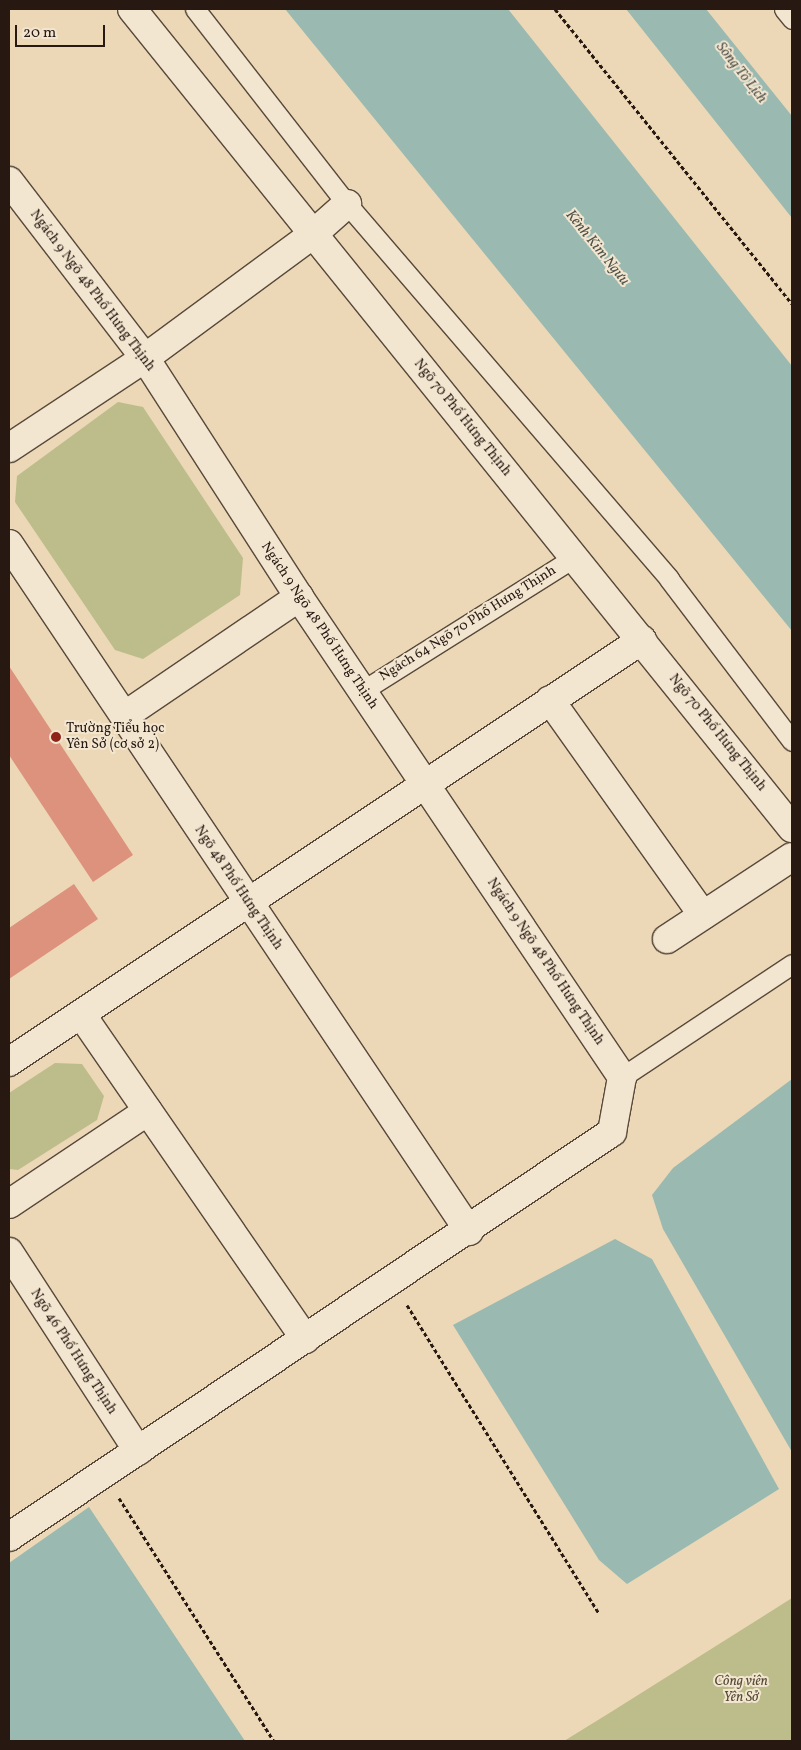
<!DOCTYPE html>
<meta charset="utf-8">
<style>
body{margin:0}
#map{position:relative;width:801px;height:1750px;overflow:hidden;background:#ecd8b6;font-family:Vollkorn,serif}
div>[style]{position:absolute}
.green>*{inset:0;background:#bdbd8b}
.water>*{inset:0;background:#99b9b1}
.building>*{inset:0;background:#dc927d}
.path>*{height:3px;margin-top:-1.5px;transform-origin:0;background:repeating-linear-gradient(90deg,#271912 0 4px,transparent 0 6.5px)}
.roads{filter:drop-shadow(1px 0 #58493b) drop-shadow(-1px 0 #58493b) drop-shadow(0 1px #58493b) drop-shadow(0 -1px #58493b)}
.lane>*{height:19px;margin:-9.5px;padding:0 9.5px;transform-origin:9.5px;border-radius:9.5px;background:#f3e6d0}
.street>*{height:28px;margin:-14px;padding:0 14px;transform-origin:14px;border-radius:14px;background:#f3e6d0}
.dots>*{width:14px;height:14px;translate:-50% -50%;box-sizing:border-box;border:2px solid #f3e6d0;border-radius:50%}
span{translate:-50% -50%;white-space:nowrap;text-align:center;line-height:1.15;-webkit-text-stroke:4px #f3e6d0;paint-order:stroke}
.street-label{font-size:14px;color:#271912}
.poi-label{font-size:14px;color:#271912}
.left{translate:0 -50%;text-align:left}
.park-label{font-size:14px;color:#544a36;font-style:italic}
.water-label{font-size:15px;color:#4f514a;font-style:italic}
.frame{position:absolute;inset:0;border:10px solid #271912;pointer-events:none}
.scale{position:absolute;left:15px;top:25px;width:90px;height:22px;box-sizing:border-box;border:2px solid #271912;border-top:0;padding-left:6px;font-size:15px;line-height:18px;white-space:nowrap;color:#271912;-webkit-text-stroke:4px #f3e6d0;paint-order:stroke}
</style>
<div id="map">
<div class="green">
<div style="clip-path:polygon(118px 402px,143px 407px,243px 558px,240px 595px,143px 659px,115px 650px,15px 502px,17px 476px)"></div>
<div style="clip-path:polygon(55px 1063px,82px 1064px,104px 1096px,97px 1120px,18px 1170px,9px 1169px,9px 1093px)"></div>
<div style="clip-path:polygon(792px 1598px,792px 1741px,564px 1741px,611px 1712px)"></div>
</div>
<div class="water">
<div style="clip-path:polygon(285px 9px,508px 9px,792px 366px,792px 631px)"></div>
<div style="clip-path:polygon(626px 9px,706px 9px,792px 116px,792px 218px)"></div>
<div style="clip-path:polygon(792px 1079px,792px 1452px,663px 1229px,652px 1195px,673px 1168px)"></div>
<div style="clip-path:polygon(615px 1239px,652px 1259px,779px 1489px,627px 1584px,599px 1560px,453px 1325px)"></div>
<div style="clip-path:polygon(89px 1507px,245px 1741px,9px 1741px,9px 1563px)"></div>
</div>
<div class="building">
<div style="clip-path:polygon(9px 666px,133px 855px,93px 882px,9px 755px)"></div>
<div style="clip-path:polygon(74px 884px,98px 919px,9px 979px,9px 928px)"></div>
</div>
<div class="path">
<div style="left:555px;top:9px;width:378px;rotate:51.2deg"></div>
<div style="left:407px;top:1305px;width:362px;rotate:58.1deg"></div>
<div style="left:119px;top:1498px;width:288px;rotate:57.5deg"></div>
</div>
<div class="roads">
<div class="lane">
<div style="left:195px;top:9px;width:247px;rotate:52.1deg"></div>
<div style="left:347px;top:204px;width:494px;rotate:49.3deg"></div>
<div style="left:669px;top:579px;width:203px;rotate:52.8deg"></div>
<div style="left:784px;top:9px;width:13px;rotate:51deg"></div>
<div style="left:362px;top:691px;width:252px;rotate:-32.2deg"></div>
<div style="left:622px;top:1077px;width:204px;rotate:-33.6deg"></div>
</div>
<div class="street">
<div style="left:132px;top:9px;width:1052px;rotate:51.14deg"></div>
<div style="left:9px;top:181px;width:223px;rotate:52.5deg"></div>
<div style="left:145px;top:358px;width:284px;rotate:57.2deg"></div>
<div style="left:299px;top:597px;width:579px;rotate:56.06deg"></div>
<div style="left:622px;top:1077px;width:56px;rotate:100.3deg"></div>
<div style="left:612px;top:1132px;width:726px;rotate:146.11deg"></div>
<div style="left:9px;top:448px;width:163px;rotate:-33.5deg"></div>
<div style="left:145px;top:358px;width:207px;rotate:-36.4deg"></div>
<div style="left:312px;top:235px;width:47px;rotate:-41.5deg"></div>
<div style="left:9px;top:544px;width:827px;rotate:56.19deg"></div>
<div style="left:550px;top:700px;width:264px;rotate:54.6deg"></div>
<div style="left:124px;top:716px;width:212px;rotate:-34.2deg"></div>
<div style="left:667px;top:939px;width:149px;rotate:-33.3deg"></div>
<div style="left:81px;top:1014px;width:395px;rotate:55.4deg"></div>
<div style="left:9px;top:1062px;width:761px;rotate:-33.69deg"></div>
<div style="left:9px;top:1204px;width:167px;rotate:-33.8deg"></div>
<div style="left:9px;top:1252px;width:237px;rotate:57deg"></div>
</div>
</div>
<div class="dots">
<div style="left:56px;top:737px;background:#8f2418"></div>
</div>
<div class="street-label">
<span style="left:92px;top:291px;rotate:53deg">Ngách 9 Ngõ 48 Phố Hưng Thịnh</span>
<span style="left:462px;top:418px;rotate:51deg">Ngõ 70 Phố Hưng Thịnh</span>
<span style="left:468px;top:624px;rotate:-32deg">Ngách 64 Ngõ 70 Phố Hưng Thịnh</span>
<span style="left:319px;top:626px;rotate:56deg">Ngách 9 Ngõ 48 Phố Hưng Thịnh</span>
<span style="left:717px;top:733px;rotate:51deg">Ngõ 70 Phố Hưng Thịnh</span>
<span style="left:238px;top:888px;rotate:56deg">Ngõ 48 Phố Hưng Thịnh</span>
<span style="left:545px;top:962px;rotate:56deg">Ngách 9 Ngõ 48 Phố Hưng Thịnh</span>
<span style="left:73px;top:1352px;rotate:57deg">Ngõ 46 Phố Hưng Thịnh</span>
</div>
<div class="poi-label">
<span class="left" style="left:66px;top:737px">Trường Tiểu học<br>Yên Sở (cơ sở 2)</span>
</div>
<div class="park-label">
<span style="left:741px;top:1690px">Công viên<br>Yên Sở</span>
</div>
<div class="water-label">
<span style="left:741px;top:73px;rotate:52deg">Sông Tô Lịch</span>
<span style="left:597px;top:248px;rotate:51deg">Kênh Kim Ngưu</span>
</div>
<div class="frame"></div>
<div class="scale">20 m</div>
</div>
